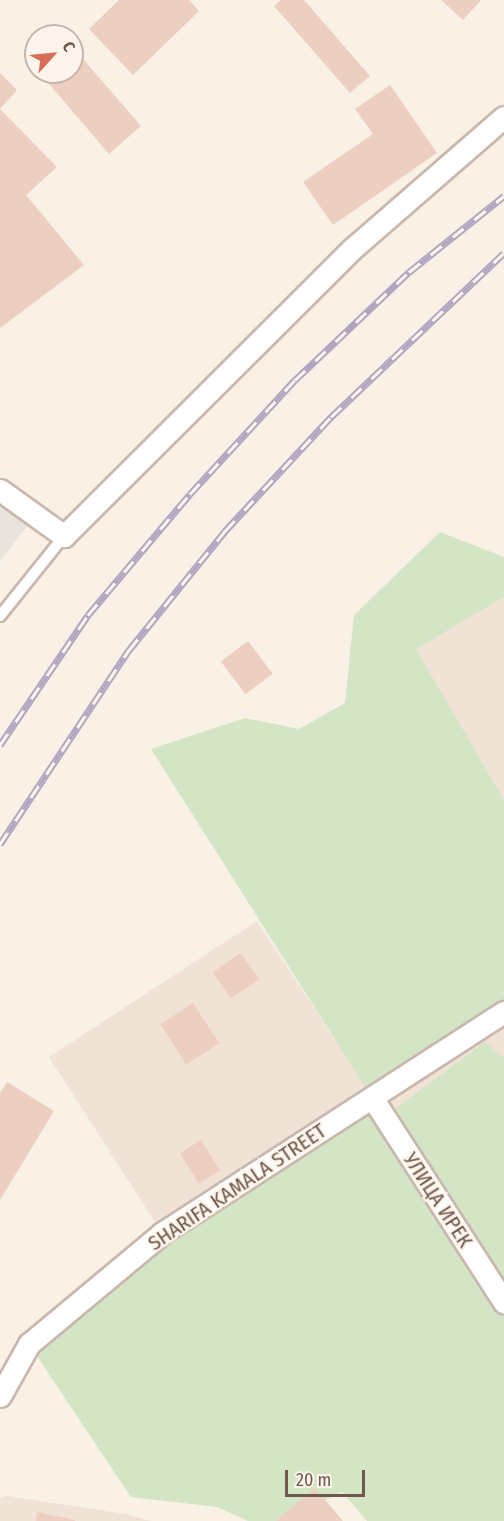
<!DOCTYPE html>
<meta charset="utf-8">
<style>
body{margin:0}
#map{position:relative;width:504px;height:1521px;overflow:hidden;background:#f9f1e5;font-family:"Fira Sans Condensed",sans-serif}
div>[style]{position:absolute}
.residential>*{inset:0;background:#f0e2d5}
.industrial>*{inset:0;background:#eae4df}
.green>*{inset:0;background:#d4e5c5}
.building>*{inset:0;background:#eccfc0;transform-origin:0 0}
.roads{filter:drop-shadow(2px 0 #c9b8ad) drop-shadow(-2px 0 #c9b8ad) drop-shadow(0 2px #c9b8ad) drop-shadow(0 -2px #c9b8ad)}
.lane>*{height:10px;margin:-5px;padding:0 5px;transform-origin:5px;border-radius:5px;background:#fff}
.street>*{height:21px;margin:-10.5px;padding:0 10.5px;transform-origin:10.5px;border-radius:10.5px;background:#fff}
.rail>*{height:7px;margin-top:-3.5px;transform-origin:0;background:repeating-linear-gradient(90deg,#fdf5eb 0 14px,#b3a5c1 0 28px);box-sizing:border-box;border-block:2px solid #b3a5c1}
span{translate:-50% -50%;white-space:nowrap;text-align:center;line-height:1.15;-webkit-text-stroke:4.5px #fdf5eb;paint-order:stroke}
.street-label{font-size:21px;color:#6f584d}
.north{position:absolute;left:24px;top:24px;width:60px;height:60px;box-sizing:border-box;background:#fdf5eb;border:2px solid #c4b6ac;border-radius:50%;rotate:63deg;font-size:16px;font-weight:700;line-height:24px;text-align:center;color:#6f584d}
.north::after{content:'';display:block;margin:auto;width:21px;height:27px;background:#d66d58;clip-path:polygon(50% 0,100% 100%,50% 72%,0 100%)}
.scale{position:absolute;left:285px;top:1470px;width:80px;height:27px;box-sizing:border-box;border:3px solid #6f584d;border-top:0;padding-left:8px;font-size:18px;line-height:21px;white-space:nowrap;color:#6f584d;-webkit-text-stroke:4px #fdf5eb;paint-order:stroke}
</style>
<div id="map">
<div class="residential">
<div style="clip-path:polygon(504px 597px,504px 800px,415px 649px)"></div>
<div style="clip-path:polygon(257px 921px,373px 1098px,504px 1012px,504px 1302px,373px 1099px,162px 1233px,49px 1057px)"></div>
<div style="clip-path:polygon(7px 1496px,126px 1514px,151px 1521px,0 1521px,0 1498px)"></div>
</div>
<div class="industrial">
<div style="clip-path:polygon(0 495px,27px 526px,0 562px)"></div>
</div>
<div class="green">
<div style="clip-path:polygon(440px 532px,504px 557px,504px 597px,416px 649px,504px 800px,504px 1012px,373px 1099px,504px 1302px,504px 1521px,367px 1521px,342px 1492px,283px 1521px,248px 1521px,217px 1507px,131px 1497px,29px 1344px,372px 1098px,151px 749px,245px 718px,299px 729px,345px 703px,354px 615px)"></div>
<div style="clip-path:polygon(485px 1042px,504px 1058px,504px 1279px,395px 1109px)"></div>
</div>
<div class="building">
<div style="clip-path:polygon(119px 0,189px 0,199px 11px,133px 75px,89px 29px)"></div>
<div style="clip-path:polygon(281px 0,304px 0,370px 76px,350px 93px,274px 6px)"></div>
<div style="clip-path:polygon(441px 0,481px 0,463px 20px)"></div>
<div style="clip-path:polygon(76px 51px,141px 126px,109px 154px,44px 78px,52px 72px,72px 72px)"></div>
<div style="clip-path:polygon(0 73px,17px 90px,0 109px,57px 167px,26px 195px,84px 265px,0 328px)"></div>
<div style="clip-path:polygon(390px 85px,437px 153px,333px 225px,303px 182px,373px 134px,355px 109px)"></div>
<div style="left:248px;top:641px;width:41px;height:34px;rotate:53deg"></div>
<div style="left:241px;top:953px;width:32px;height:34px;rotate:56deg"></div>
<div style="left:193px;top:1003px;width:48px;height:39px;rotate:57deg"></div>
<div style="clip-path:polygon(7px 1082px,54px 1111px,0 1200px,0 1093px)"></div>
<div style="left:201px;top:1140px;width:36px;height:25px;rotate:58deg"></div>
<div style="clip-path:polygon(315px 1488px,343px 1521px,276px 1521px)"></div>
<div style="clip-path:polygon(37px 1512px,75px 1520px,75px 1521px,36px 1521px)"></div>
</div>
<div class="roads">
<div class="lane">
<div style="left:0;top:616px;width:102px;rotate:-51.3deg"></div>
</div>
<div class="street">
<div style="left:0;top:490px;width:79px;rotate:35.7deg"></div>
<div style="left:64px;top:536px;width:407px;rotate:-44.9deg"></div>
<div style="left:352px;top:249px;width:201px;rotate:-41deg"></div>
<div style="left:373px;top:1099px;width:242px;rotate:57.2deg"></div>
<div style="left:0;top:1396px;width:60px;rotate:-60.9deg"></div>
<div style="left:29px;top:1344px;width:173px;rotate:-39.8deg"></div>
<div style="left:162px;top:1233px;width:407px;rotate:-32.9deg"></div>
</div>
</div>
<div class="rail">
<div style="left:0;top:745px;width:157px;rotate:-55.9deg"></div>
<div style="left:88px;top:615px;width:158px;rotate:-49.9deg"></div>
<div style="left:190px;top:494px;width:155px;rotate:-47.4deg"></div>
<div style="left:295px;top:380px;width:157px;rotate:-43.5deg"></div>
<div style="left:409px;top:272px;width:122px;rotate:-38.7deg"></div>
<div style="left:0;top:844px;width:233px;rotate:-56.4deg"></div>
<div style="left:129px;top:650px;width:153px;rotate:-51.1deg"></div>
<div style="left:225px;top:531px;width:156px;rotate:-47.1deg"></div>
<div style="left:331px;top:417px;width:238px;rotate:-43.5deg"></div>
</div>
<div class="street-label">
<span style="left:237px;top:1187px;rotate:-34deg">SHARIFA KAMALA STREET</span>
<span style="left:438px;top:1200px;rotate:57deg">УЛИЦА ИРЕК</span>
</div>
<div class="north">С</div>
<div class="scale">20 m</div>
</div>
